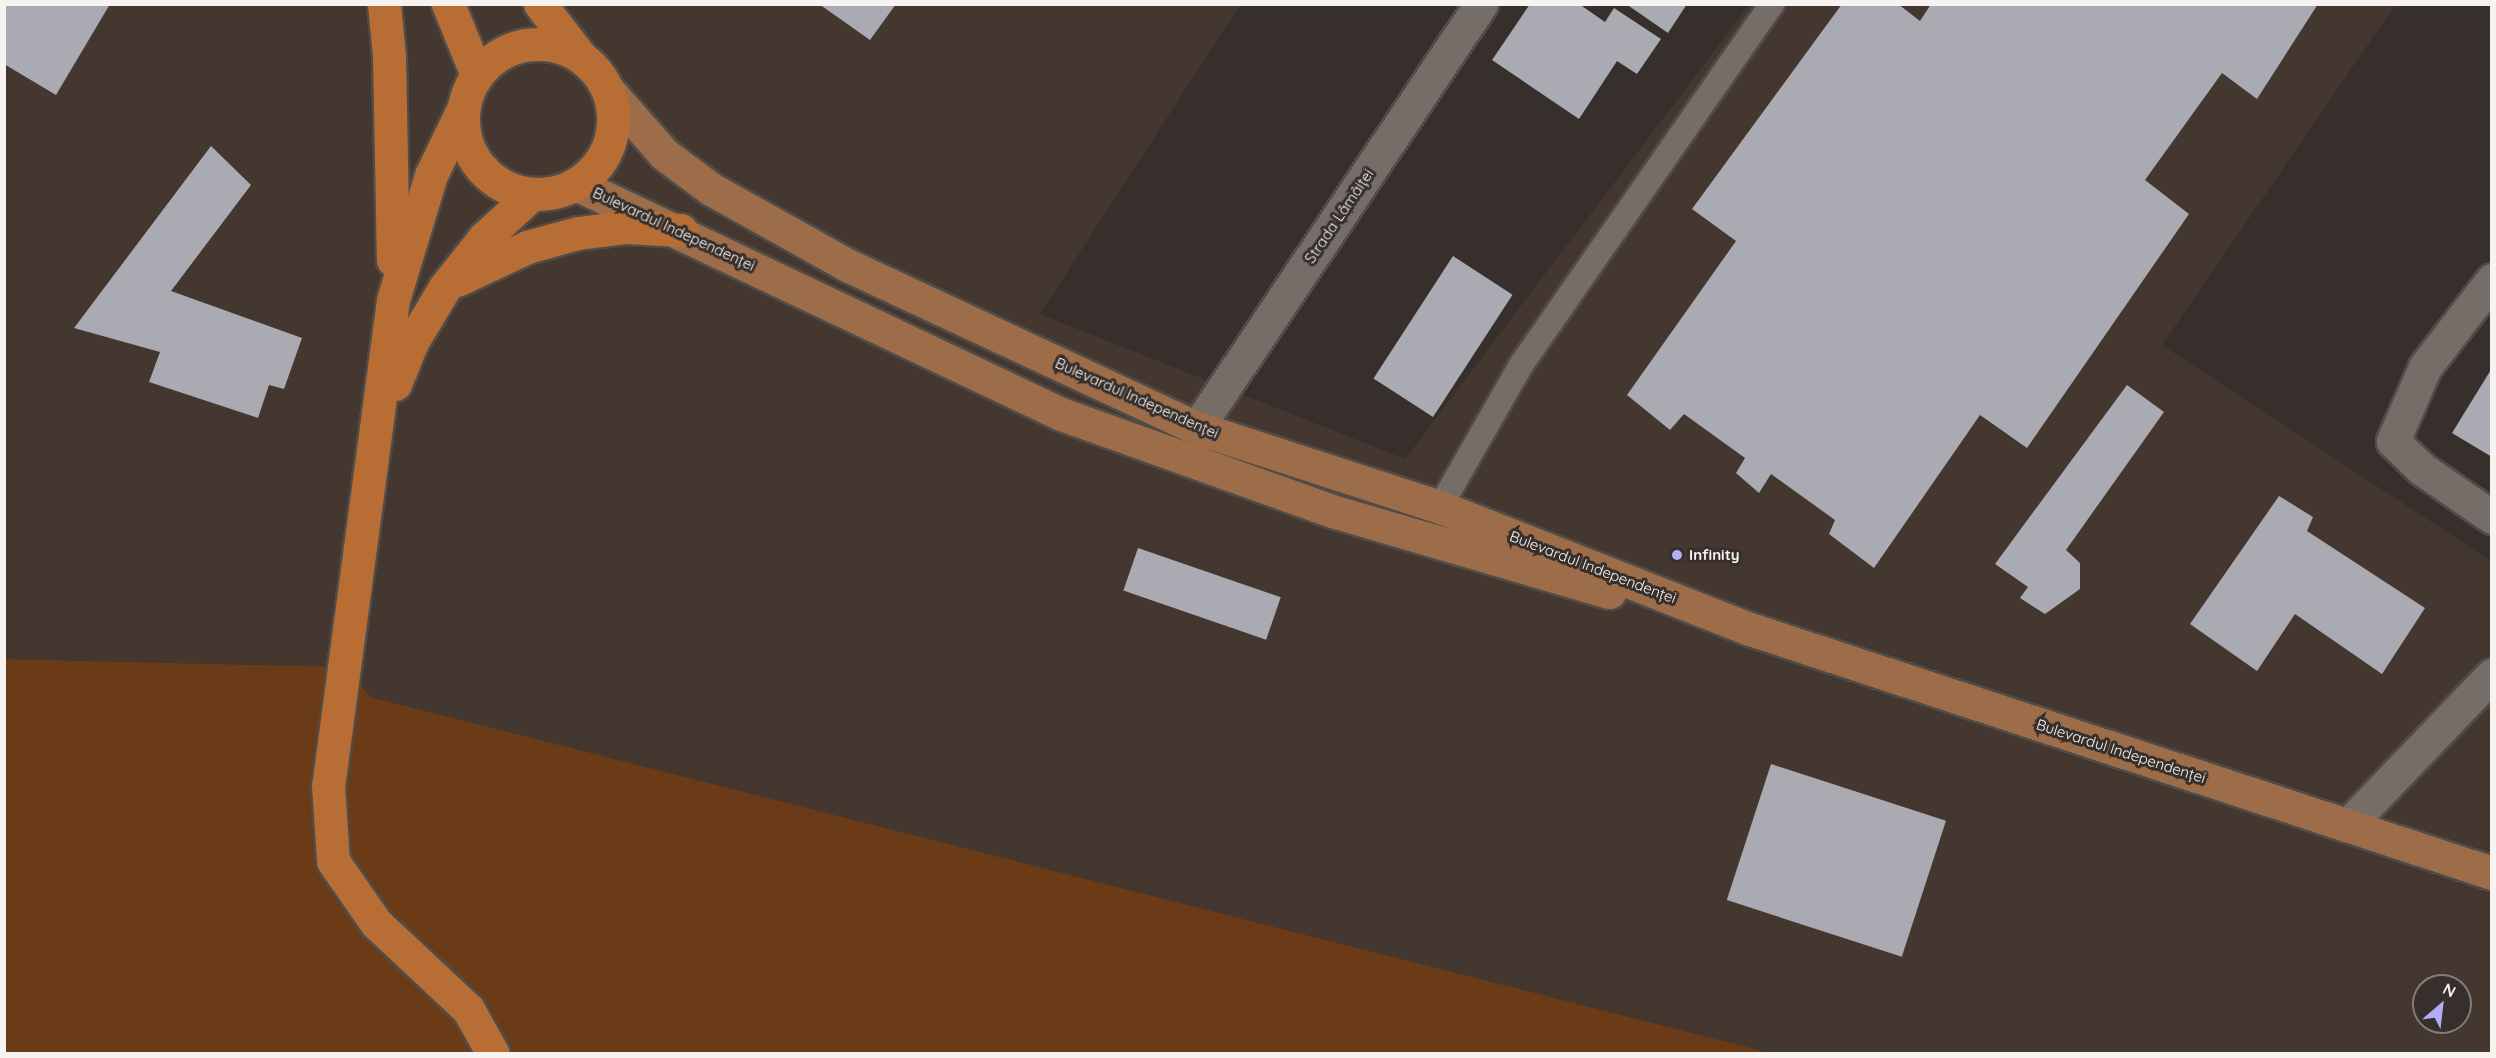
<!DOCTYPE html>
<meta charset="utf-8">
<style>
body{margin:0}
#map{position:relative;width:2496px;height:1058px;overflow:hidden;background:#362f2b;font-family:Quicksand,sans-serif}
div>[style]{position:absolute}
.built>*{inset:0;background:#44372f}
.green>*{inset:0;background:#6a3b16}
.building>*{inset:0;background:#aaaab3;transform-origin:0 0}
.roads{filter:drop-shadow(2px 0 #514c48) drop-shadow(-2px 0 #514c48) drop-shadow(0 2px #514c48) drop-shadow(0 -2px #514c48)}
.lane>*{height:24px;margin:-12px;padding:0 12px;transform-origin:12px;border-radius:12px;background:#756d68}
.street>*{height:33px;margin:-16.5px;padding:0 16.5px;transform-origin:16.5px;border-radius:16.5px;background:#756d68}
.primary>*{height:33px;margin:-16.5px;padding:0 16.5px;transform-origin:16.5px;border-radius:16.5px;background:#9d6d49}
.highway>*{height:33px;margin:-16.5px;padding:0 16.5px;transform-origin:16.5px;border-radius:16.5px;background:#b76d34}
.highway>.ring{margin:-16.5px;padding:0;box-sizing:content-box;background:none;border:33px solid #b76d34;border-radius:50%}
.dots>*{width:16px;height:16px;translate:-50% -50%;box-sizing:border-box;border:3px solid #362f2b;border-radius:50%}
span{translate:-50% -50%;white-space:nowrap;text-align:center;line-height:1.15;-webkit-text-stroke:6px #362f2b;paint-order:stroke}
.street-label{font-size:15px;color:#f7f3f0}
.poi-label{font-size:15px;color:#f7f3f0;font-weight:700}
.left{translate:0 -50%;text-align:left}
.frame{position:absolute;inset:0;border:6px solid #f7f3f0;pointer-events:none}
.north{position:absolute;left:2412px;top:974px;width:60px;height:60px;box-sizing:border-box;background:#362f2b;border:2px solid #837d7a;border-radius:50%;rotate:28deg;font-size:16px;font-weight:700;line-height:24px;text-align:center;color:#f7f3f0}
.north::after{content:'';display:block;margin:auto;width:21px;height:27px;background:#b3acf9;clip-path:polygon(50% 0,100% 100%,50% 72%,0 100%)}
</style>
<div id="map">
<div class="built">
<div style="clip-path:polygon(evenodd,5px 5px,1240px 5px,1040px 314px,1405px 459px,1749px 5px,2395px 5px,2162px 345px,2491px 561px,2491px 1053px,1771px 1053px,369px 697px,346px 667px,5px 659px,5px 5px,2424px 986px,2460px 986px,2460px 1022px,2424px 1022px,2424px 986px)"></div>
</div>
<div class="green">
<div style="clip-path:polygon(5px 659px,346px 667px,370px 697px,1771px 1053px,5px 1054px)"></div>
</div>
<div class="building">
<div style="clip-path:polygon(4px 4px,110px 4px,56px 95px,4px 64px)"></div>
<div style="clip-path:polygon(819px 4px,896px 4px,870px 40px)"></div>
<div style="clip-path:polygon(1530px 4px,1579px 4px,1605px 22px,1614px 8px,1661px 39px,1637px 74px,1617px 61px,1579px 119px,1492px 60px)"></div>
<div style="clip-path:polygon(1626px 4px,1687px 4px,1668px 33px)"></div>
<div style="clip-path:polygon(1842px 4px,1898px 4px,1920px 21px,1931px 4px,2318px 4px,2257px 99px,2222px 73px,2145px 180px,2189px 214px,2027px 448px,1980px 415px,1874px 568px,1829px 534px,1835px 520px,1771px 474px,1759px 493px,1736px 473px,1745px 458px,1684px 414px,1670px 430px,1627px 395px,1736px 241px,1692px 209px)"></div>
<div style="clip-path:polygon(211px 146px,251px 185px,171px 291px,302px 338px,284px 389px,269px 385px,258px 418px,149px 382px,160px 352px,74px 328px)"></div>
<div style="left:1453px;top:256px;width:71px;height:146px;rotate:33deg"></div>
<div style="clip-path:polygon(2492px 368px,2492px 457px,2452px 433px)"></div>
<div style="clip-path:polygon(2127px 385px,2164px 412px,2066px 550px,2080px 563px,2080px 589px,2045px 614px,2020px 598px,2028px 587px,1995px 564px)"></div>
<div style="clip-path:polygon(2279px 496px,2313px 517px,2307px 531px,2425px 608px,2382px 674px,2295px 614px,2257px 671px,2190px 624px)"></div>
<div style="left:1138px;top:548px;width:151px;height:45px;rotate:19deg"></div>
<div style="left:1771px;top:764px;width:184px;height:143px;rotate:18deg"></div>
</div>
<div class="roads">
<div class="lane">
<div style="left:1440px;top:507px;width:163px;rotate:-60.3deg"></div>
<div style="left:1521px;top:365px;width:440px;rotate:-55.2deg"></div>
</div>
<div class="street">
<div style="left:2492px;top:280px;width:110px;rotate:127.6deg"></div>
<div style="left:2425px;top:367px;width:81px;rotate:113.4deg"></div>
<div style="left:2393px;top:441px;width:40px;rotate:44deg"></div>
<div style="left:2422px;top:469px;width:85px;rotate:34.4deg"></div>
<div style="left:1197px;top:428px;width:510px;rotate:-56.19deg"></div>
<div style="left:2348px;top:825px;width:208px;rotate:-46.2deg"></div>
</div>
<div class="primary">
<div style="left:608px;top:90px;width:85px;rotate:48.8deg"></div>
<div style="left:664px;top:154px;width:59px;rotate:36.7deg"></div>
<div style="left:711px;top:189px;width:156px;rotate:29.2deg"></div>
<div style="left:847px;top:265px;width:386px;rotate:25deg"></div>
<div style="left:1197px;top:428px;width:256px;rotate:18deg"></div>
<div style="left:1440px;top:507px;width:333px;rotate:21.5deg"></div>
<div style="left:1750px;top:629px;width:781px;rotate:18.2deg"></div>
<div style="left:576px;top:184px;width:537px;rotate:25.37deg"></div>
<div style="left:1061px;top:414px;width:288px;rotate:19.7deg"></div>
<div style="left:1332px;top:511px;width:289px;rotate:16.3deg"></div>
</div>
<div class="highway">
<div style="left:384px;top:4px;width:52px;rotate:84.5deg"></div>
<div style="left:389px;top:56px;width:204px;rotate:88.9deg"></div>
<div style="left:448px;top:4px;width:77px;rotate:67.8deg"></div>
<div style="left:540px;top:4px;width:66px;rotate:52.4deg"></div>
<div class="ring" style="left:463px;top:44px;width:117px;height:117px"></div>
<div style="left:464px;top:107px;width:76px;rotate:115.9deg"></div>
<div style="left:431px;top:175px;width:131px;rotate:106.9deg"></div>
<div style="left:393px;top:300px;width:489px;rotate:97.6deg"></div>
<div style="left:328px;top:785px;width:76px;rotate:86.2deg"></div>
<div style="left:333px;top:861px;width:75px;rotate:55.3deg"></div>
<div style="left:376px;top:923px;width:126px;rotate:43.1deg"></div>
<div style="left:468px;top:1009px;width:51px;rotate:60.9deg"></div>
<div style="left:457px;top:280px;width:77px;rotate:-25.2deg"></div>
<div style="left:527px;top:247px;width:53px;rotate:-15.4deg"></div>
<div style="left:578px;top:233px;width:47px;rotate:-7.3deg"></div>
<div style="left:625px;top:227px;width:56px;rotate:3.1deg"></div>
<div style="left:395px;top:384px;width:45px;rotate:-68deg"></div>
<div style="left:412px;top:342px;width:64px;rotate:-59deg"></div>
<div style="left:445px;top:287px;width:63px;rotate:-51.5deg"></div>
<div style="left:484px;top:238px;width:65px;rotate:-42.5deg"></div>
</div>
</div>
<div class="dots">
<div style="left:1677px;top:555px;background:#b3acf9"></div>
</div>
<div class="street-label">
<span style="left:1339px;top:216px;rotate:-56deg">Strada Lămâiței</span>
<span style="left:674px;top:229px;rotate:25deg">Bulevardul Independenței</span>
<span style="left:1137px;top:398px;rotate:24deg">Bulevardul Independenței</span>
<span style="left:1593px;top:567px;rotate:21deg">Bulevardul Independenței</span>
<span style="left:2121px;top:751px;rotate:18deg">Bulevardul Independenței</span>
</div>
<div class="poi-label">
<span class="left" style="left:1689px;top:555px">Infinity</span>
</div>
<div class="frame"></div>
<div class="north">N</div>
</div>
